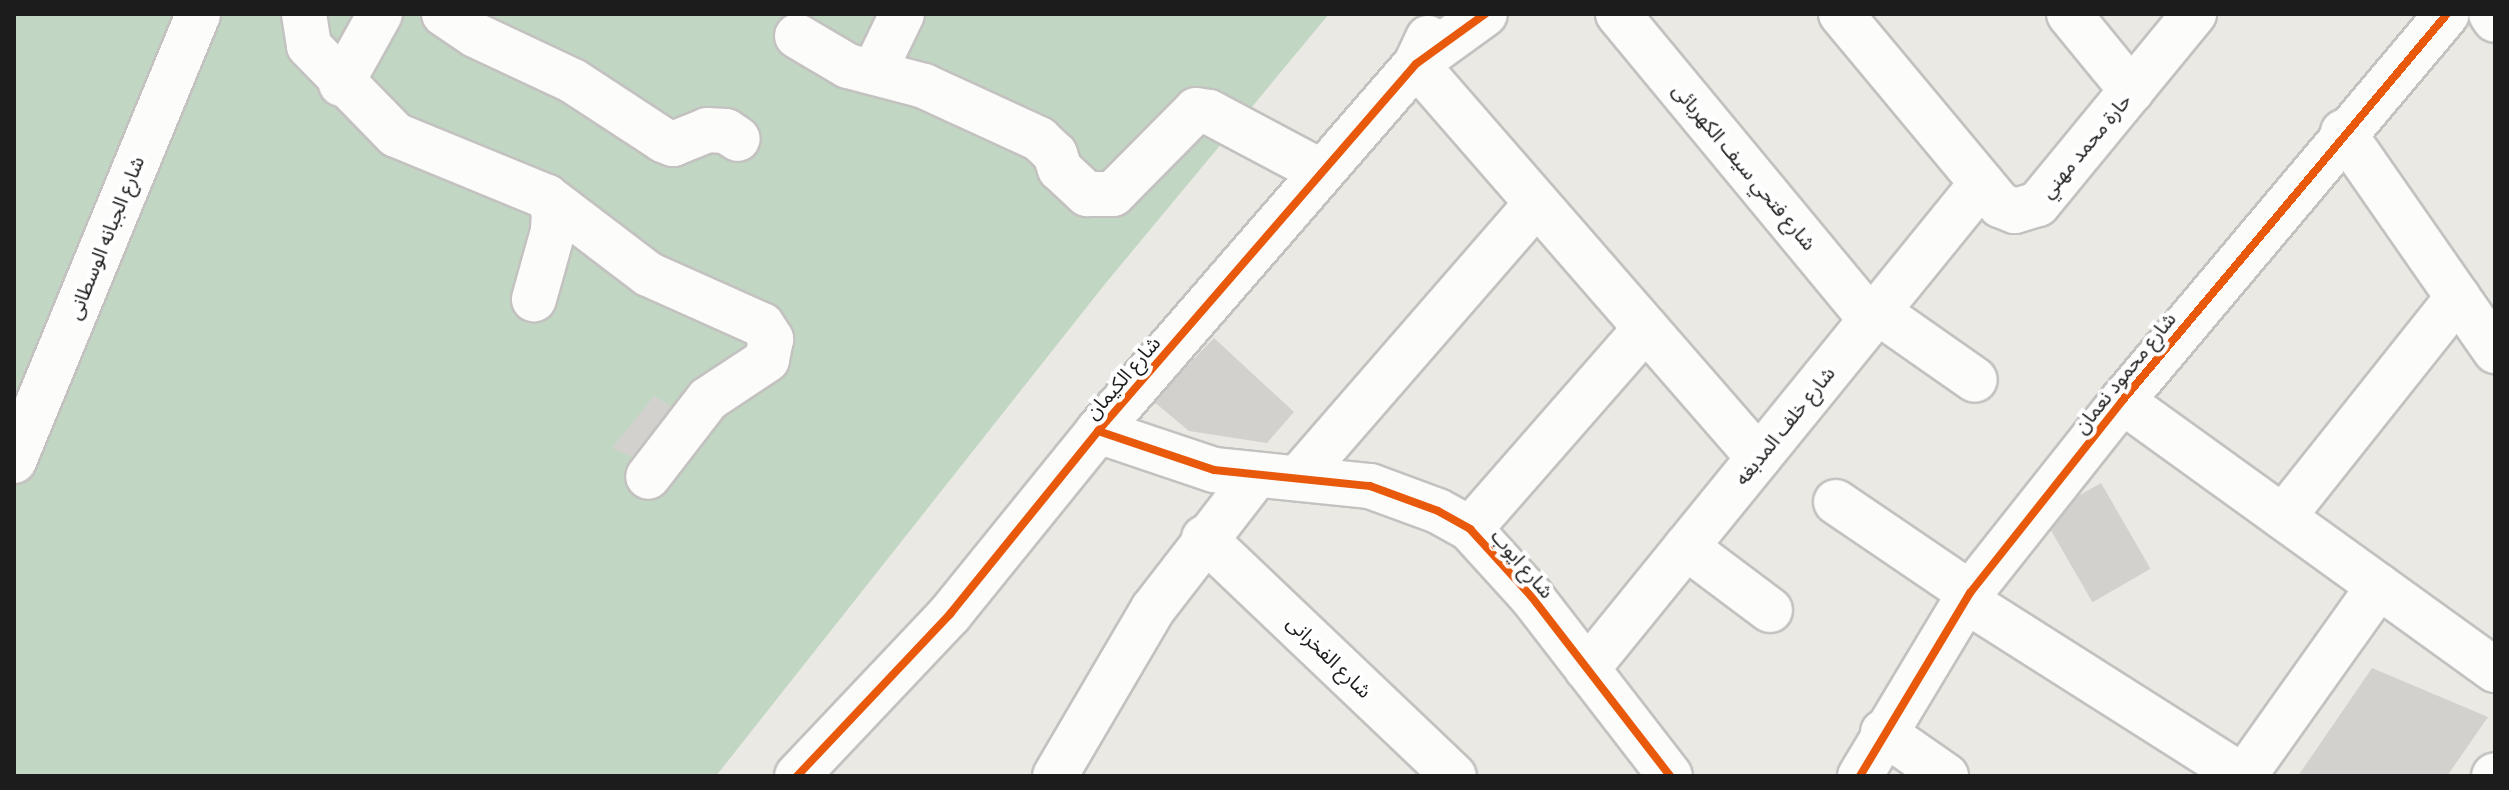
<!DOCTYPE html>
<meta charset="utf-8">
<style>
body{margin:0}
#map{position:relative;width:2509px;height:790px;overflow:hidden;background:#eae9e4;font-family:"Roboto Condensed","Noto Sans Arabic",sans-serif}
div>[style]{position:absolute}
.cemetery>*{inset:0;background:#c2d6c4}
.building>*{inset:0;background:#d2d1cd;transform-origin:0 0}
.roads{filter:drop-shadow(2px 0 #c3c2c0) drop-shadow(-2px 0 #c3c2c0) drop-shadow(0 2px #c3c2c0) drop-shadow(0 -2px #c3c2c0)}
.minor>*{height:44px;margin:-22px;padding:0 22px;transform-origin:22px;border-radius:22px;background:#fcfcfb}
.cycleway>*{height:8px;margin:-4px;padding:0 4px;transform-origin:4px;border-radius:4px;background:#e8590c}
span{translate:-50% -50%;white-space:nowrap;text-align:center;line-height:1.15;-webkit-text-stroke:8px #fff;paint-order:stroke}
.street-label{font-size:20px;color:#1c1c1c}
.frame{position:absolute;inset:0;border:16px solid #1c1c1c;pointer-events:none}
</style>
<div id="map">
<div class="cemetery">
<div style="clip-path:polygon(14px 14px,1329px 14px,1105px 284px,716px 776px,14px 776px)"></div>
</div>
<div class="building">
<div style="clip-path:polygon(1214px 338px,1294px 412px,1267px 443px,1189px 431px,1153px 401px)"></div>
<div style="clip-path:polygon(654px 396px,678px 410px,642px 461px,612px 448px)"></div>
<div style="left:2101px;top:483px;width:99px;height:67px;rotate:60deg"></div>
<div style="clip-path:polygon(2372px 668px,2488px 717px,2447px 776px,2298px 776px)"></div>
</div>
<div class="roads">
<div class="minor">
<div style="left:304px;top:14px;width:32px;rotate:81deg"></div>
<div style="left:309px;top:46px;width:124px;rotate:45.7deg"></div>
<div style="left:396px;top:135px;width:163px;rotate:22.3deg"></div>
<div style="left:547px;top:197px;width:16px;rotate:63deg"></div>
<div style="left:554px;top:211px;width:20px;rotate:93deg"></div>
<div style="left:553px;top:231px;width:71px;rotate:105.6deg"></div>
<div style="left:444px;top:14px;width:37px;rotate:34deg"></div>
<div style="left:475px;top:35px;width:108px;rotate:25.1deg"></div>
<div style="left:573px;top:81px;width:108px;rotate:33.2deg"></div>
<div style="left:663px;top:140px;width:11px;rotate:22deg"></div>
<div style="left:673px;top:144px;width:37px;rotate:-22deg"></div>
<div style="left:707px;top:130px;width:19px;rotate:3deg"></div>
<div style="left:726px;top:131px;width:14px;rotate:34deg"></div>
<div style="left:1618px;top:14px;width:397px;rotate:50.4deg"></div>
<div style="left:1841px;top:14px;width:249px;rotate:50.2deg"></div>
<div style="left:2000px;top:205px;width:16px;rotate:22deg"></div>
<div style="left:2015px;top:211px;width:24px;rotate:-17deg"></div>
<div style="left:2038px;top:204px;width:246px;rotate:-50.6deg"></div>
<div style="left:2069px;top:14px;width:99px;rotate:50.7deg"></div>
<div style="left:2491px;top:14px;width:7px;rotate:56deg"></div>
<div style="left:797px;top:36px;width:59px;rotate:30.5deg"></div>
<div style="left:848px;top:66px;width:79px;rotate:14.7deg"></div>
<div style="left:924px;top:86px;width:127px;rotate:24.7deg"></div>
<div style="left:1039px;top:139px;width:22px;rotate:43deg"></div>
<div style="left:1055px;top:154px;width:16px;rotate:72deg"></div>
<div style="left:1060px;top:169px;width:37px;rotate:43deg"></div>
<div style="left:1087px;top:194px;width:26px"></div>
<div style="left:1113px;top:194px;width:118px;rotate:-45.3deg"></div>
<div style="left:1196px;top:110px;width:13px;rotate:9deg"></div>
<div style="left:1209px;top:112px;width:128px;rotate:28deg"></div>
<div style="left:1428px;top:38px;width:29px;rotate:115deg"></div>
<div style="left:1416px;top:64px;width:522px;rotate:48.96deg"></div>
<div style="left:874px;top:72px;width:64px;rotate:-64.2deg"></div>
<div style="left:341px;top:84px;width:80px;rotate:-60.9deg"></div>
<div style="left:2343px;top:132px;width:267px;rotate:55.2deg"></div>
<div style="left:547px;top:197px;width:127px;rotate:37.3deg"></div>
<div style="left:648px;top:274px;width:125px;rotate:24.1deg"></div>
<div style="left:762px;top:325px;width:17px;rotate:57deg"></div>
<div style="left:771px;top:339px;width:21px;rotate:101deg"></div>
<div style="left:767px;top:360px;width:71px;rotate:146.5deg"></div>
<div style="left:708px;top:399px;width:98px;rotate:127.6deg"></div>
<div style="left:1878px;top:312px;width:118px;rotate:35deg"></div>
<div style="left:2122px;top:401px;width:460px;rotate:35.8deg"></div>
<div style="left:1098px;top:431px;width:122px;rotate:18.6deg"></div>
<div style="left:1214px;top:470px;width:157px;rotate:5.9deg"></div>
<div style="left:1370px;top:486px;width:72px;rotate:20.2deg"></div>
<div style="left:1438px;top:511px;width:37px;rotate:29deg"></div>
<div style="left:1470px;top:529px;width:91px;rotate:47.7deg"></div>
<div style="left:1531px;top:596px;width:227px;rotate:52.3deg"></div>
<div style="left:14px;top:461px;width:483px;rotate:-67.6deg"></div>
<div style="left:1298px;top:478px;width:364px;rotate:-49deg"></div>
<div style="left:1836px;top:502px;width:162px;rotate:34.2deg"></div>
<div style="left:2283px;top:517px;width:281px;rotate:-51.5deg"></div>
<div style="left:1470px;top:529px;width:267px;rotate:-48.8deg"></div>
<div style="left:1204px;top:538px;width:345px;rotate:43.6deg"></div>
<div style="left:1686px;top:547px;width:105px;rotate:36.9deg"></div>
<div style="left:1965px;top:600px;width:328px;rotate:32.4deg"></div>
<div style="left:1587px;top:669px;width:626px;rotate:-50.9deg"></div>
<div style="left:1883px;top:732px;width:77px;rotate:34.9deg"></div>
<div style="left:797px;top:776px;width:223px;rotate:-46.6deg"></div>
<div style="left:950px;top:614px;width:235px;rotate:-51deg"></div>
<div style="left:1098px;top:431px;width:486px;rotate:-49.1deg"></div>
<div style="left:1416px;top:64px;width:85px;rotate:-35.9deg"></div>
<div style="left:1055px;top:776px;width:194px;rotate:-59.6deg"></div>
<div style="left:1153px;top:609px;width:167px;rotate:-52.3deg"></div>
<div style="left:1860px;top:776px;width:214px;rotate:-59deg"></div>
<div style="left:1970px;top:593px;width:245px;rotate:-51.6deg"></div>
<div style="left:2122px;top:401px;width:505px;rotate:-49.98deg"></div>
<div style="left:2244px;top:776px;width:233px;rotate:-54.6deg"></div>
<div style="left:2494px;top:776px;width:1px;rotate:-45deg"></div>
</div>
</div>
<div class="cycleway">
<div style="left:1098px;top:431px;width:122px;rotate:18.6deg"></div>
<div style="left:1214px;top:470px;width:157px;rotate:5.9deg"></div>
<div style="left:1370px;top:486px;width:72px;rotate:20.2deg"></div>
<div style="left:1438px;top:511px;width:37px;rotate:29deg"></div>
<div style="left:1470px;top:529px;width:91px;rotate:47.7deg"></div>
<div style="left:1531px;top:596px;width:227px;rotate:52.3deg"></div>
<div style="left:797px;top:776px;width:223px;rotate:-46.6deg"></div>
<div style="left:950px;top:614px;width:235px;rotate:-51deg"></div>
<div style="left:1098px;top:431px;width:486px;rotate:-49.1deg"></div>
<div style="left:1416px;top:64px;width:85px;rotate:-35.9deg"></div>
<div style="left:1860px;top:776px;width:214px;rotate:-59deg"></div>
<div style="left:1970px;top:593px;width:245px;rotate:-51.6deg"></div>
<div style="left:2122px;top:401px;width:505px;rotate:-49.98deg"></div>
</div>
<div class="street-label">
<span style="left:2086px;top:146px;rotate:-50deg">حارة محمد مهني</span>
<span style="left:1744px;top:167px;rotate:50deg">شارع فتحي سيف الكهربائى</span>
<span style="left:106px;top:238px;rotate:-68deg">شارع الجبانه الوسطانى</span>
<span style="left:2125px;top:373px;rotate:-51deg">شارع محمود نعمان</span>
<span style="left:1123px;top:378px;rotate:-49deg">شارع الكيمان</span>
<span style="left:1785px;top:426px;rotate:-51deg">شارع خلف المدبغه</span>
<span style="left:1522px;top:564px;rotate:49deg">شارع ايوب</span>
<span style="left:1329px;top:657px;rotate:44deg">شارع الفخرانى</span>
</div>
<div class="frame"></div>
</div>
